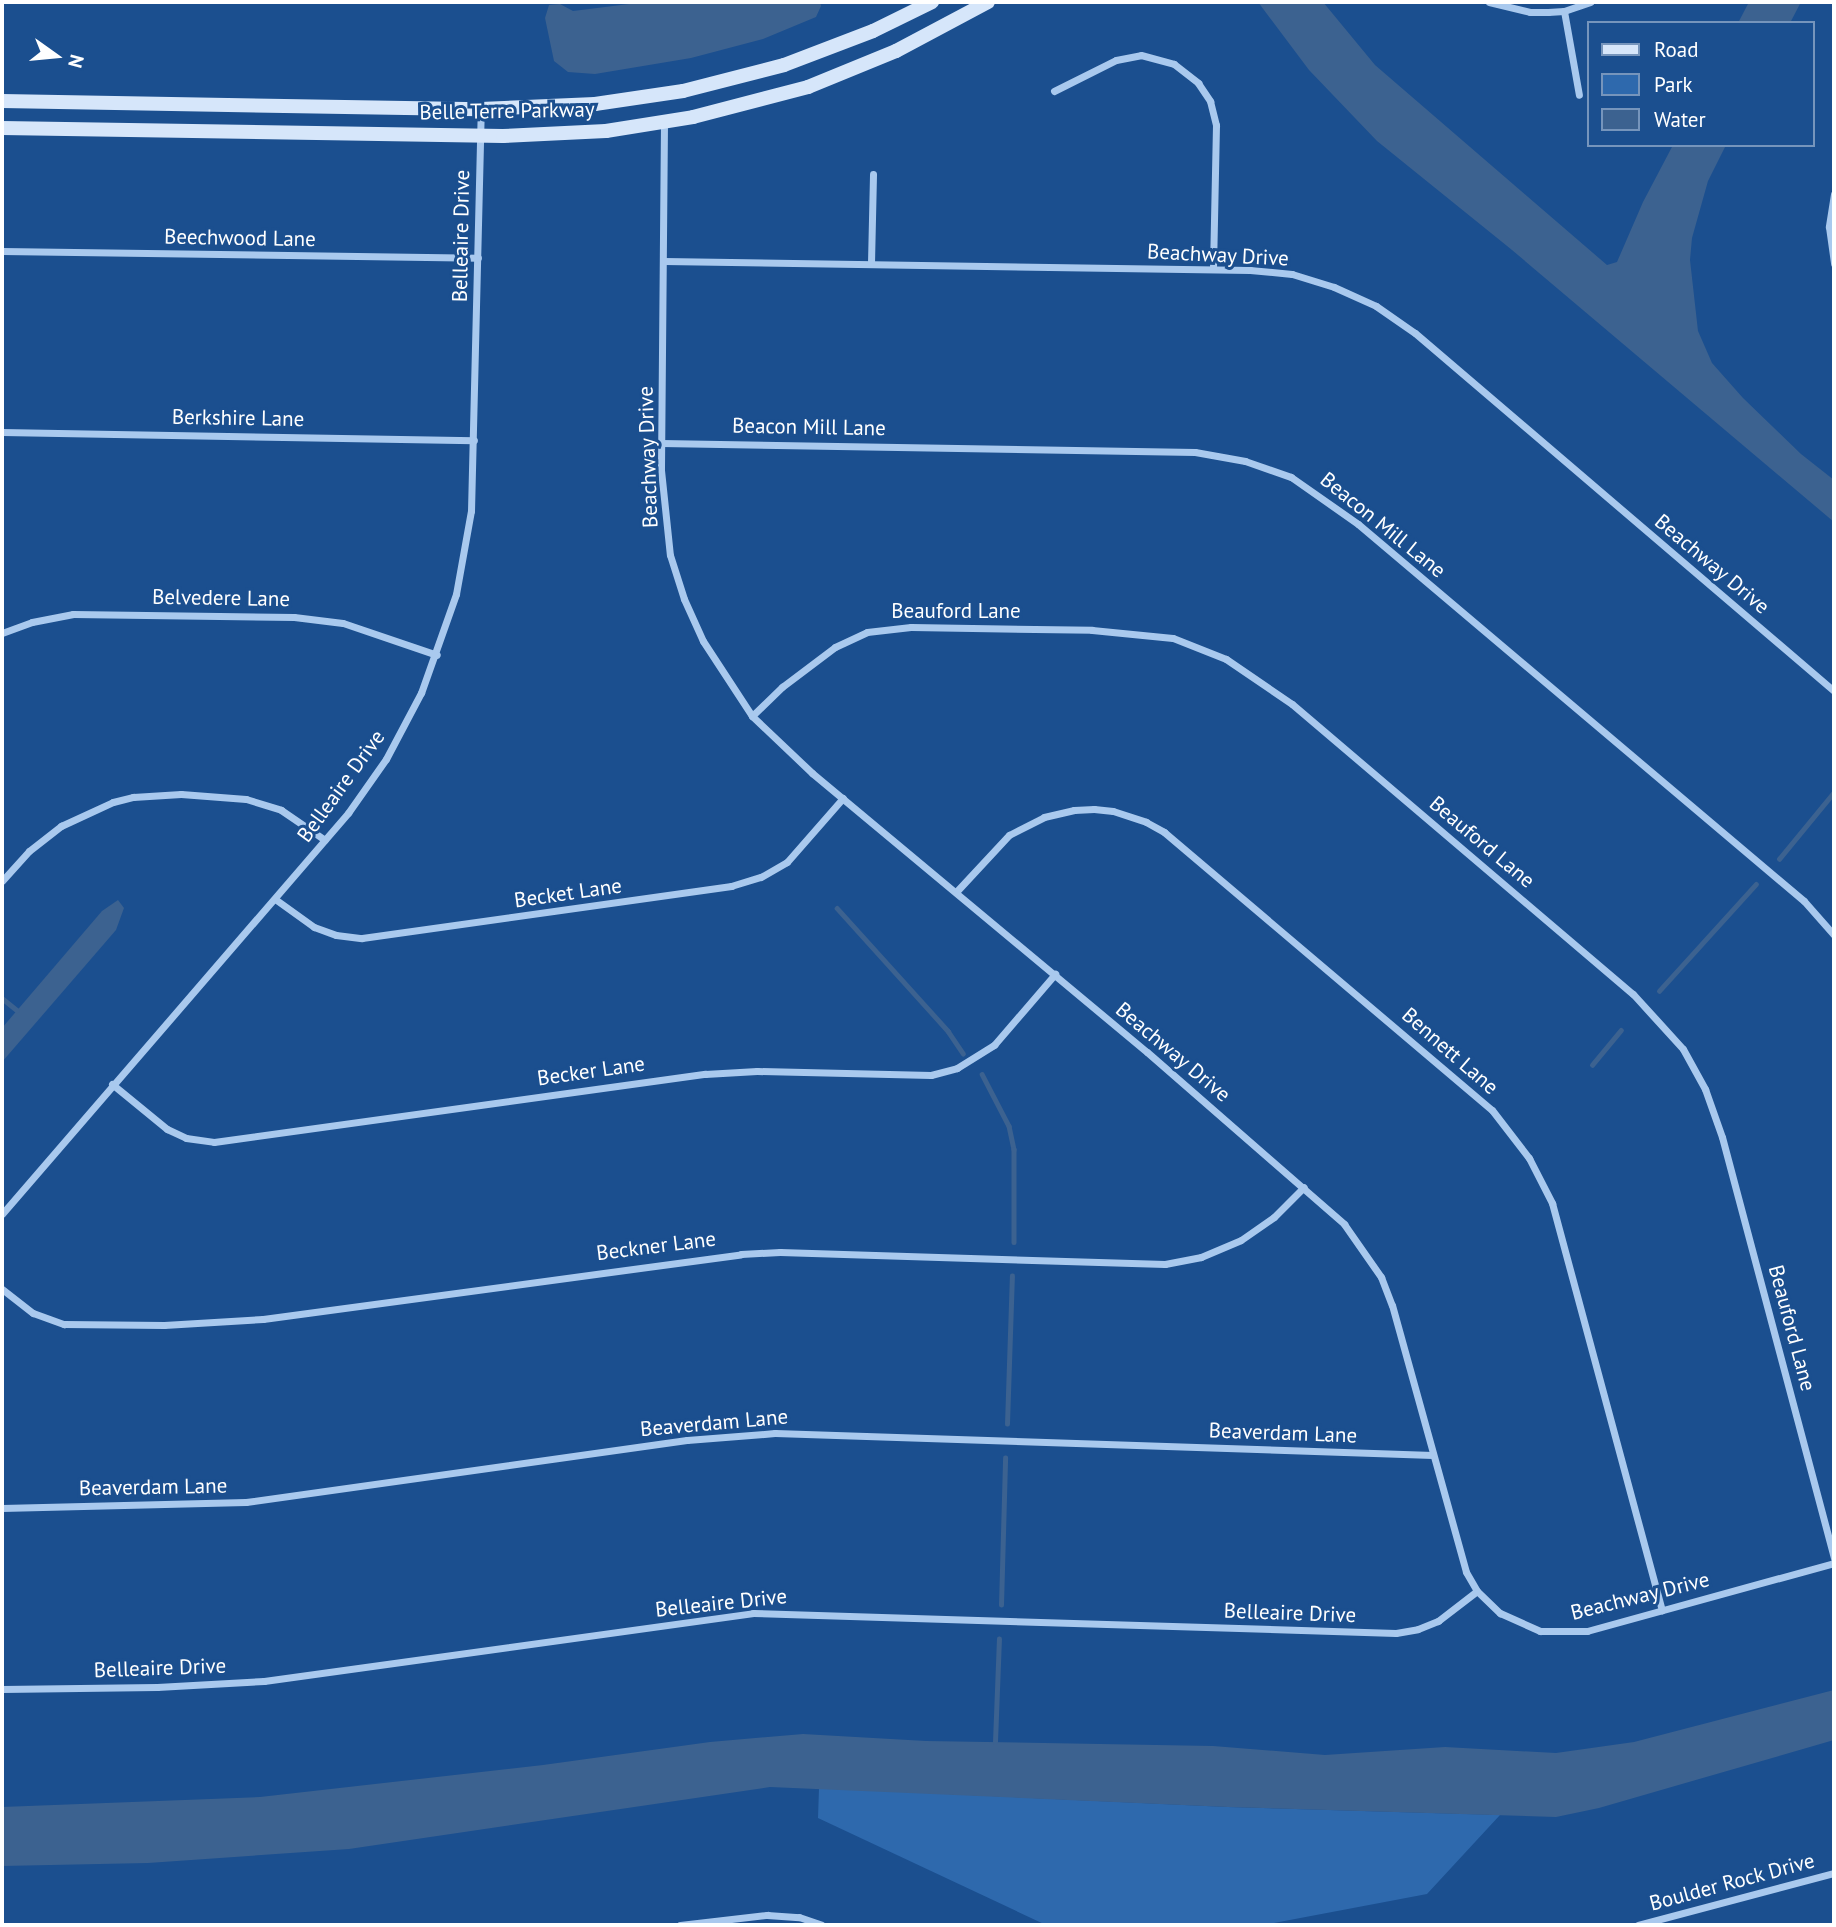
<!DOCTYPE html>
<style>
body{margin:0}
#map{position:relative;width:1836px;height:1927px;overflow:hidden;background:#1b4f8f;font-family:"PT Sans",sans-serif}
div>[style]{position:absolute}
.green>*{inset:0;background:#2e69ad}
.water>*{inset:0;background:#3c6290}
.stream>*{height:4.5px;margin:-2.25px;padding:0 2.25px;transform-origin:2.25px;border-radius:2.25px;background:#3c6290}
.minor>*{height:7px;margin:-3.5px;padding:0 3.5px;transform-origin:3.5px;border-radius:3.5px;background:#a9c9ee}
.secondary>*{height:14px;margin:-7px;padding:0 7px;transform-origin:7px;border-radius:7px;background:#d6e6fa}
span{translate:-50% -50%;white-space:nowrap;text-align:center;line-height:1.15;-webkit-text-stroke:6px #1b4f8f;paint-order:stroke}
.street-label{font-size:21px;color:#fff}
.frame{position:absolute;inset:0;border:4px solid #fff;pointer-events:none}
.legend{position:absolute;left:1587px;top:21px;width:228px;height:126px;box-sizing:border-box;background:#1b4f8f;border:2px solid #7695bc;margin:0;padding:9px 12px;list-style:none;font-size:21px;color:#fff}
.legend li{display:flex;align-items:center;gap:14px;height:35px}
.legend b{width:35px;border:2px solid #7695bc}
.north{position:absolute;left:21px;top:21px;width:70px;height:70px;-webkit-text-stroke:5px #1b4f8f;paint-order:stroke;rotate:105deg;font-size:19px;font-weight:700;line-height:28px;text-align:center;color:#fff}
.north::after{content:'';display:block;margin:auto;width:24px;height:32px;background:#fff;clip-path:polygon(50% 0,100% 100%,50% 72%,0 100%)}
</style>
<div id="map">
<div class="green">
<div style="clip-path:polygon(819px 1788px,1228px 1807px,1500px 1815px,1427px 1894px,1263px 1925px,1046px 1925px,818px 1818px)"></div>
</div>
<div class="water">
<div style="clip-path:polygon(645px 2px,820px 2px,821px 6px,816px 17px,763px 39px,691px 58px,595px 74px,568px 72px,554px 61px,545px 18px,549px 5px,560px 4px,573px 11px)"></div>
<div style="clip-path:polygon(1258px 2px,1323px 2px,1375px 65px,1607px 265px,1617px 262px,1643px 202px,1673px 145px,1726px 145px,1708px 181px,1692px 238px,1690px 260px,1698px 331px,1712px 363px,1743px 398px,1801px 454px,1834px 480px,1834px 522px,1512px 250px,1377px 141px,1309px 70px)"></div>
<div style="clip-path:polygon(1749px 2px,1801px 2px,1790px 23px,1738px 23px)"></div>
<div style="clip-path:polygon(118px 900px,124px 908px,116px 930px,2px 1062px,2px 1028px,102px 911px)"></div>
<div style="clip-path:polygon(1834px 1690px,1834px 1740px,1599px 1808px,1556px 1817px,1228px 1807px,770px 1787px,349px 1849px,148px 1863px,2px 1866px,2px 1807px,260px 1797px,543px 1765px,710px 1742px,803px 1734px,926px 1741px,1213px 1746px,1325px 1755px,1445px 1747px,1556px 1753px,1634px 1742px)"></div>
</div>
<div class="stream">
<div style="left:1779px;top:859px;width:87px;rotate:-50.6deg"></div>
<div style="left:837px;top:908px;width:166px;rotate:47.9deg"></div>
<div style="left:948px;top:1031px;width:27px;rotate:56deg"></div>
<div style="left:1659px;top:991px;width:144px;rotate:-47.8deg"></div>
<div style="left:2px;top:998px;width:19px;rotate:39deg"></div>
<div style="left:1592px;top:1065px;width:45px;rotate:-50.4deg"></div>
<div style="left:982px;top:1074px;width:59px;rotate:62.6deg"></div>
<div style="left:1009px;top:1126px;width:24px;rotate:78deg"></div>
<div style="left:1014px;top:1149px;width:93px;rotate:90deg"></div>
<div style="left:1007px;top:1424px;width:148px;rotate:-88.1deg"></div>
<div style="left:1001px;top:1605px;width:147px;rotate:-88.4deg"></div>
<div style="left:995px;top:1742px;width:103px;rotate:-87.8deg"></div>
</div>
<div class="minor">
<div style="left:1489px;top:2px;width:42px;rotate:13.7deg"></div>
<div style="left:1530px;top:12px;width:18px"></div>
<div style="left:1548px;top:12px;width:16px;rotate:-4deg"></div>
<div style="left:1564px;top:11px;width:28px;rotate:-19deg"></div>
<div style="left:1564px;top:11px;width:85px;rotate:79.9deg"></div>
<div style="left:1054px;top:91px;width:69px;rotate:-26.6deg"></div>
<div style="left:1116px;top:60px;width:25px;rotate:-11deg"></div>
<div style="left:1141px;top:55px;width:34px;rotate:15deg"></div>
<div style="left:1174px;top:64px;width:31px;rotate:38deg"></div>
<div style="left:1198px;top:83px;width:22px;rotate:56deg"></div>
<div style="left:1210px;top:101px;width:25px;rotate:76deg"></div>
<div style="left:1216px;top:125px;width:144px;rotate:91.2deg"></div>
<div style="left:664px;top:123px;width:347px;rotate:90.5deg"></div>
<div style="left:661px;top:470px;width:85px;rotate:84deg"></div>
<div style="left:670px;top:555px;width:46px;rotate:72.3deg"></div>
<div style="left:684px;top:599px;width:46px;rotate:65.7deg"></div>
<div style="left:703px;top:641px;width:90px;rotate:56.8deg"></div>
<div style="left:752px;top:716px;width:83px;rotate:43.5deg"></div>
<div style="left:812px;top:773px;width:436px;rotate:39.8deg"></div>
<div style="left:1147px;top:1052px;width:262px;rotate:41.1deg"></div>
<div style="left:1344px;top:1224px;width:65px;rotate:55.1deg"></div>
<div style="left:1381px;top:1277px;width:30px;rotate:69deg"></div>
<div style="left:1392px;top:1305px;width:277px;rotate:74.5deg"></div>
<div style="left:1466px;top:1572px;width:22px;rotate:60deg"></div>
<div style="left:1477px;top:1591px;width:32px;rotate:44deg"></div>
<div style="left:1500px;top:1613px;width:44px;rotate:24.2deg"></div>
<div style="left:1540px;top:1631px;width:47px"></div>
<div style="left:1587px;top:1631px;width:256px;rotate:-15.4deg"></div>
<div style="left:1834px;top:194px;width:33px;rotate:99deg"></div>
<div style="left:1829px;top:227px;width:37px;rotate:82deg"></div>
<div style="left:2px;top:251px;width:476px;rotate:0.8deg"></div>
<div style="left:664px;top:261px;width:586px;rotate:0.88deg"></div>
<div style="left:1250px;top:270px;width:42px;rotate:5.4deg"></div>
<div style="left:1292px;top:274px;width:44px;rotate:17.2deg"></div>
<div style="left:1334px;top:287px;width:46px;rotate:24.3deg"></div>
<div style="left:1376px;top:306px;width:47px;rotate:34.7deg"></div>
<div style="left:1415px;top:333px;width:551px;rotate:40.51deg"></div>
<div style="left:871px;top:263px;width:89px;rotate:-88.7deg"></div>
<div style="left:2px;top:432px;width:472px;rotate:1deg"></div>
<div style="left:661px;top:443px;width:534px;rotate:0.97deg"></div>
<div style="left:1195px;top:452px;width:51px;rotate:10.2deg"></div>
<div style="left:1245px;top:461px;width:49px;rotate:19.2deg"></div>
<div style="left:1291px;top:477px;width:82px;rotate:35deg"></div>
<div style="left:1358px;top:524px;width:584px;rotate:40.21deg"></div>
<div style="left:1804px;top:901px;width:45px;rotate:48.6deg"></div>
<div style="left:2px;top:633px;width:32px;rotate:-20deg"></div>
<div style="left:32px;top:622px;width:42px;rotate:-11deg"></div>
<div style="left:73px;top:614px;width:221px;rotate:0.8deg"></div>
<div style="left:294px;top:617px;width:49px;rotate:7deg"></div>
<div style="left:343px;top:623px;width:99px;rotate:18.8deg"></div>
<div style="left:752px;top:716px;width:42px;rotate:-44deg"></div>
<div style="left:782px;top:687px;width:66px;rotate:-37deg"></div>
<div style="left:835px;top:647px;width:35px;rotate:-25deg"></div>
<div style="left:867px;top:632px;width:44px;rotate:-6.5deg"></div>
<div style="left:911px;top:627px;width:181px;rotate:0.9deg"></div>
<div style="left:1092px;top:630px;width:81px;rotate:5.6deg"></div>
<div style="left:1173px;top:638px;width:57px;rotate:21.6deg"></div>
<div style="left:1226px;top:659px;width:80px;rotate:34.3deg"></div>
<div style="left:1292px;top:704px;width:448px;rotate:40.4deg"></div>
<div style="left:1633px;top:994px;width:74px;rotate:47.7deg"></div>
<div style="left:1683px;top:1049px;width:46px;rotate:61.2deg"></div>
<div style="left:1705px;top:1089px;width:51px;rotate:70.5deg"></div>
<div style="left:1722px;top:1137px;width:437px;rotate:75.1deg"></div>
<div style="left:2px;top:881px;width:40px;rotate:-48deg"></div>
<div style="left:29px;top:851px;width:41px;rotate:-38deg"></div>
<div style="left:61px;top:826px;width:57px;rotate:-24.8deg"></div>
<div style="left:113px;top:802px;width:21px;rotate:-14deg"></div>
<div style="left:133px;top:797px;width:48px;rotate:-3.6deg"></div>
<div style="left:181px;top:794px;width:65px;rotate:4.4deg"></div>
<div style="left:246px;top:799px;width:37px;rotate:17deg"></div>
<div style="left:281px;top:810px;width:53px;rotate:34.3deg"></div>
<div style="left:956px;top:892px;width:78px;rotate:-47.1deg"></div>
<div style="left:1009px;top:835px;width:39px;rotate:-27deg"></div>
<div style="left:1044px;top:817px;width:31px;rotate:-13deg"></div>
<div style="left:1074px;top:810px;width:20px;rotate:-3deg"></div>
<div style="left:1094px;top:809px;width:19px;rotate:6deg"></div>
<div style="left:1113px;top:811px;width:35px;rotate:18deg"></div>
<div style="left:1146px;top:822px;width:21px;rotate:29deg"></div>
<div style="left:1164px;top:832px;width:430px;rotate:40.3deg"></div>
<div style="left:1492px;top:1110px;width:61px;rotate:52.4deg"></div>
<div style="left:1529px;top:1158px;width:51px;rotate:62.9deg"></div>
<div style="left:1552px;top:1203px;width:422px;rotate:74.9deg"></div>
<div style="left:275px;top:899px;width:48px;rotate:35.7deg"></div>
<div style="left:314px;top:927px;width:23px;rotate:20deg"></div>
<div style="left:336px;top:935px;width:26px;rotate:7deg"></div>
<div style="left:362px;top:938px;width:373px;rotate:-8deg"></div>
<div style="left:731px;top:886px;width:31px;rotate:-17deg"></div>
<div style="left:761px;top:877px;width:30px;rotate:-30deg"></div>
<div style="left:787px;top:862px;width:85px;rotate:-48.8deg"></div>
<div style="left:112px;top:1084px;width:71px;rotate:39.3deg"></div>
<div style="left:167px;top:1129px;width:21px;rotate:25deg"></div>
<div style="left:186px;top:1138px;width:28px;rotate:8deg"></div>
<div style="left:214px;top:1142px;width:496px;rotate:-7.9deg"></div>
<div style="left:705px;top:1074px;width:52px;rotate:-3.3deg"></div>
<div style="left:757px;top:1071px;width:174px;rotate:1.3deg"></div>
<div style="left:931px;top:1075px;width:27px;rotate:-15deg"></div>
<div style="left:957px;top:1068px;width:44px;rotate:-31.9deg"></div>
<div style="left:994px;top:1045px;width:94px;rotate:-49.3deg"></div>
<div style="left:2px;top:1214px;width:530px;rotate:-49.21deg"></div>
<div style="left:348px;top:813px;width:66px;rotate:-54.9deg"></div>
<div style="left:386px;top:759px;width:75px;rotate:-62.1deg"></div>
<div style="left:421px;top:693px;width:105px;rotate:-70.5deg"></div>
<div style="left:456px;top:594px;width:84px;rotate:-79.8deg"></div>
<div style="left:471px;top:511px;width:402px;rotate:-88.6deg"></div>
<div style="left:2px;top:1289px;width:39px;rotate:38deg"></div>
<div style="left:33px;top:1313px;width:33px;rotate:20deg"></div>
<div style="left:64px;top:1324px;width:100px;rotate:0.6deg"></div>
<div style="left:164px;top:1325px;width:99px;rotate:-3.5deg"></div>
<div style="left:263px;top:1319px;width:482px;rotate:-7.7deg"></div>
<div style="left:741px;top:1254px;width:39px;rotate:-3deg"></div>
<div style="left:780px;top:1252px;width:385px;rotate:1.8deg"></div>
<div style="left:1165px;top:1264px;width:37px;rotate:-11deg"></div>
<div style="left:1201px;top:1257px;width:43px;rotate:-23deg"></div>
<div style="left:1241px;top:1240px;width:40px;rotate:-34.9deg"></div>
<div style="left:1274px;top:1217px;width:42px;rotate:-45deg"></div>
<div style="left:2px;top:1508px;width:244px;rotate:-1.4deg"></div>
<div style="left:246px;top:1502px;width:445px;rotate:-8deg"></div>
<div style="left:687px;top:1440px;width:88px;rotate:-4.5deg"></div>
<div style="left:775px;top:1433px;width:658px;rotate:1.91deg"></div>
<div style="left:2px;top:1689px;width:155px;rotate:-0.7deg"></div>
<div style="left:157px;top:1687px;width:107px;rotate:-3.2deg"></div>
<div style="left:264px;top:1681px;width:494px;rotate:-7.9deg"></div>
<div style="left:753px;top:1613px;width:643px;rotate:1.78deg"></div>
<div style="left:1396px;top:1633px;width:22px;rotate:-10deg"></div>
<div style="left:1418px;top:1629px;width:22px;rotate:-22deg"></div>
<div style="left:1438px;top:1621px;width:49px;rotate:-37.6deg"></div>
<div style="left:680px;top:1925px;width:88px;rotate:-6.6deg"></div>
<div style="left:767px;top:1915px;width:32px;rotate:4deg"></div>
<div style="left:799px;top:1917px;width:24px;rotate:19deg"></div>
<div style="left:1638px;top:1925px;width:203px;rotate:-14.9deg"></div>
</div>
<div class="secondary">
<div style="left:2px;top:101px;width:479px;rotate:1deg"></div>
<div style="left:481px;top:109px;width:114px;rotate:-2.5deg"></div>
<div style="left:595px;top:104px;width:89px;rotate:-8.4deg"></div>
<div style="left:683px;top:91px;width:104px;rotate:-14.4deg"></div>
<div style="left:784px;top:65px;width:95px;rotate:-20.9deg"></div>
<div style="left:873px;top:31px;width:66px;rotate:-26.2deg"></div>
<div style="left:2px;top:128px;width:501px;rotate:0.91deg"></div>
<div style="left:503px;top:136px;width:103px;rotate:-2.8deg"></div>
<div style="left:606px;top:131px;width:88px;rotate:-9.1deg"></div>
<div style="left:693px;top:117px;width:119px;rotate:-14.6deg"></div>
<div style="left:808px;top:87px;width:95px;rotate:-22.2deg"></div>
<div style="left:896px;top:51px;width:104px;rotate:-28deg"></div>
</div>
<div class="street-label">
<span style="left:507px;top:111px;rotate:-1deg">Belle Terre Parkway</span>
<span style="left:461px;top:236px;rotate:-89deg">Belleaire Drive</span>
<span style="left:240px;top:238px;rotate:1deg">Beechwood Lane</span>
<span style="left:1218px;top:255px;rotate:3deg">Beachway Drive</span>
<span style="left:238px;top:418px;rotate:1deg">Berkshire Lane</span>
<span style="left:809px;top:427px;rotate:1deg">Beacon Mill Lane</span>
<span style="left:648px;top:457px;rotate:-92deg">Beachway Drive</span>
<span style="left:1383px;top:525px;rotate:39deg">Beacon Mill Lane</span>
<span style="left:1712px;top:564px;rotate:40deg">Beachway Drive</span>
<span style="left:221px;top:598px;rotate:1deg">Belvedere Lane</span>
<span style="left:956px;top:611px">Beauford Lane</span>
<span style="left:341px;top:786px;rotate:-54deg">Belleaire Drive</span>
<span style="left:1482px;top:842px;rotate:40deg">Beauford Lane</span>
<span style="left:568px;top:893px;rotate:-8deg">Becket Lane</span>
<span style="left:1450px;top:1051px;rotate:41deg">Bennett Lane</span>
<span style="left:1173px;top:1052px;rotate:40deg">Beachway Drive</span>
<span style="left:591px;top:1071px;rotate:-8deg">Becker Lane</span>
<span style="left:656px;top:1246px;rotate:-7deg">Beckner Lane</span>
<span style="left:1792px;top:1328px;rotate:75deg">Beauford Lane</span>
<span style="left:714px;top:1423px;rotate:-5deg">Beaverdam Lane</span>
<span style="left:1283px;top:1433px;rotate:2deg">Beaverdam Lane</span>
<span style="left:153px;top:1487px;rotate:-1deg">Beaverdam Lane</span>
<span style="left:1640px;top:1596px;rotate:-14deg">Beachway Drive</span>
<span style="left:721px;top:1603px;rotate:-6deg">Belleaire Drive</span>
<span style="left:1290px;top:1613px;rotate:2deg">Belleaire Drive</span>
<span style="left:160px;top:1668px;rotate:-2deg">Belleaire Drive</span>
<span style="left:1732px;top:1882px;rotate:-15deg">Boulder Rock Drive</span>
</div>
<div class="frame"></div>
<ul class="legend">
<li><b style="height:9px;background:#d6e6fa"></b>Road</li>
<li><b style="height:19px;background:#2e69ad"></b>Park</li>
<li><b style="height:19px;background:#3c6290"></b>Water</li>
</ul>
<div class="north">N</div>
</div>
